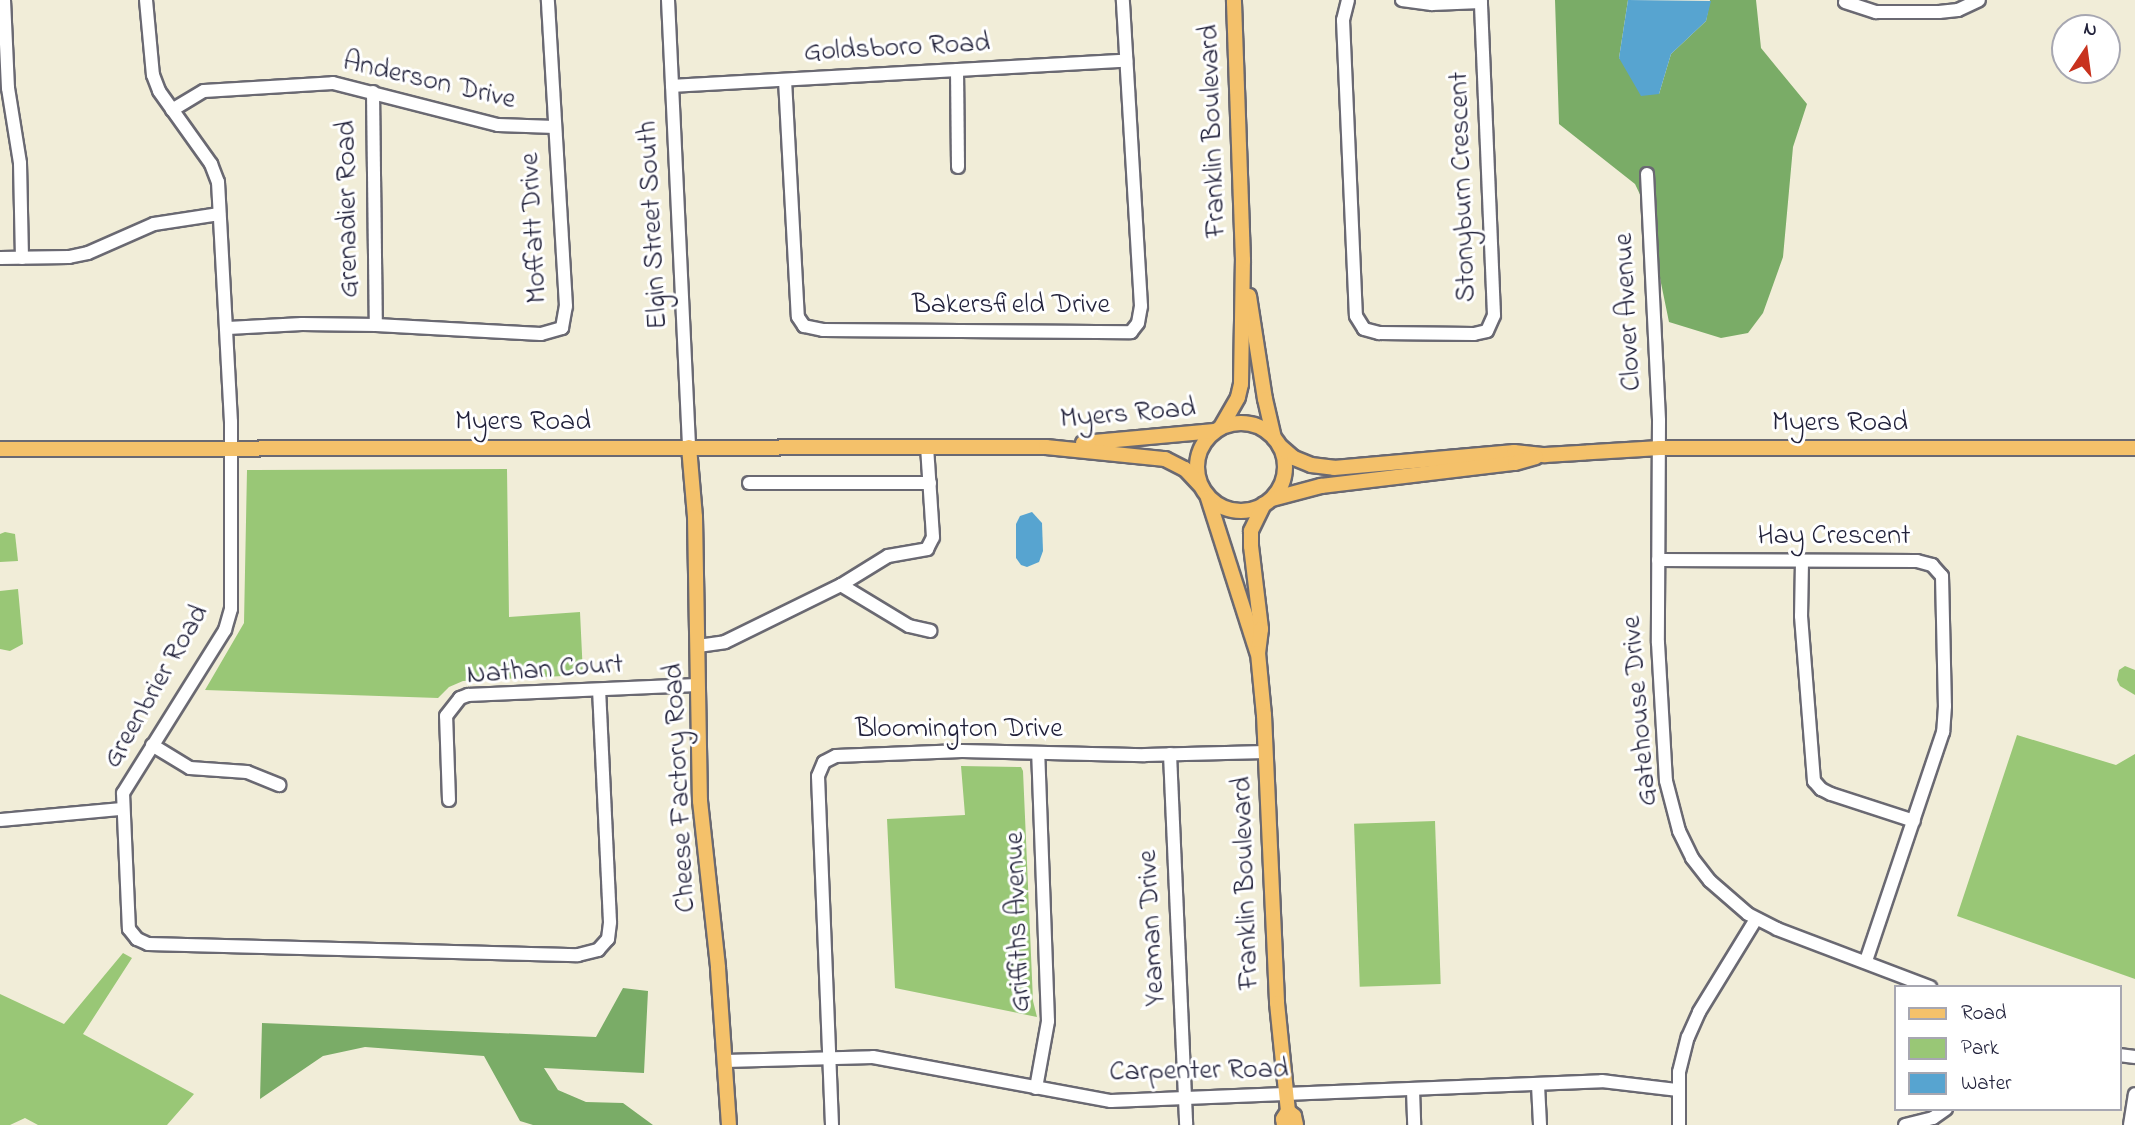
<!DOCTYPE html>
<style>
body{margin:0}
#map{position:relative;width:2135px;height:1125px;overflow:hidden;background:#f1edd8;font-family:"Indie Flower",sans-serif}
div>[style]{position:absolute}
.green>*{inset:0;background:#99c776;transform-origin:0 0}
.forest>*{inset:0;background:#7aac67}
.water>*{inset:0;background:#57a4d0}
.roads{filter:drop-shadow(2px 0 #6a6972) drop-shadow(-2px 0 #6a6972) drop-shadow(0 2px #6a6972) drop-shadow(0 -2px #6a6972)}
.minor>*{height:12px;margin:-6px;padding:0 6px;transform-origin:6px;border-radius:6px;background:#fff}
.major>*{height:14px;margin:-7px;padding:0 7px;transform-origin:7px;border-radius:7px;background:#f4c16a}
.major>.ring{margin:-7px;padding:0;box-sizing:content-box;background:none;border:14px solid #f4c16a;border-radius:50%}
span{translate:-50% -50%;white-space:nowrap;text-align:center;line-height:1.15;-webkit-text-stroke:6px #fff;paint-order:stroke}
.street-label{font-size:28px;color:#22223b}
.legend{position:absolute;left:1894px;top:985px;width:228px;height:126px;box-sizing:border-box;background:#fff;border:2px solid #a7a7b1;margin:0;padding:9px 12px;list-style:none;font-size:21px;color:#22223b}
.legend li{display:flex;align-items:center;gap:14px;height:35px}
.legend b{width:35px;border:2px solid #a7a7b1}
.north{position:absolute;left:2051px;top:14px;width:70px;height:70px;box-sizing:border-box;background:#fff;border:2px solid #a7a7b1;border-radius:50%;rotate:13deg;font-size:19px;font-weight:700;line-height:28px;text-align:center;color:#22223b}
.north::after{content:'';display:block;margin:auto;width:24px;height:32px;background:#c8321e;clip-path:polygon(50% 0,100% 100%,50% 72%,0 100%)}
</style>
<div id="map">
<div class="green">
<div style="clip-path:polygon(507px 469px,509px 617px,580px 612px,583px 675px,463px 681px,449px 687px,438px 698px,205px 690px,244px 623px,247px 470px)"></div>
<div style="clip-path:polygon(5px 532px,15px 534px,18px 561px,0 562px,0 534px)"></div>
<div style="clip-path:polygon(18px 589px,23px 644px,10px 651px,0 649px,0 591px)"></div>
<div style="clip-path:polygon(2125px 666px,2135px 670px,2135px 695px,2120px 686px,2117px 680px,2119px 670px)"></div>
<div style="clip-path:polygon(2017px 735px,2116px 765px,2135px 754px,2135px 979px,1957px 916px)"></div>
<div style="clip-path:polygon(961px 766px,1021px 767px,1023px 771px,1033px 1001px,1037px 1017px,895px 988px,887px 819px,965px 815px)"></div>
<div style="left:1435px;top:821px;width:163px;height:81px;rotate:88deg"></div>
<div style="clip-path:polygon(123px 953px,132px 958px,83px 1034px,194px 1094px,167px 1125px,38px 1125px,25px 1118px,10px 1125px,0 1125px,0 994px,64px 1024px)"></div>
</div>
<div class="forest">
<div style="clip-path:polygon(1555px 0,1628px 0,1619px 58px,1659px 94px,1671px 54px,1706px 21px,1710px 0,1756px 0,1761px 48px,1807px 104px,1793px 147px,1783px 257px,1763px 313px,1748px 333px,1721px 338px,1669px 322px,1645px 205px,1635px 184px,1559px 124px)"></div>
<div style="clip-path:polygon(623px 988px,648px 991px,644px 1073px,544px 1068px,558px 1090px,586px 1102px,623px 1103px,653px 1125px,533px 1125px,520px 1121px,484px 1056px,365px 1047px,323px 1056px,260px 1099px,262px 1023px,596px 1037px)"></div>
</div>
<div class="water">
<div style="clip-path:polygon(1628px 0,1711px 1px,1706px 21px,1671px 54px,1659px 94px,1641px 96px,1619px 58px)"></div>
<div style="clip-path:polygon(1032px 512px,1042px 523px,1043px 551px,1039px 562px,1027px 567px,1021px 565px,1016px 558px,1016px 524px,1020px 516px)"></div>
</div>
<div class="roads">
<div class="minor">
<div style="left:4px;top:0;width:88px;rotate:87.4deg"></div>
<div style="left:8px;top:88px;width:76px;rotate:80.9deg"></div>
<div style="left:20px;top:163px;width:95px;rotate:88.8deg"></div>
<div style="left:146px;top:0;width:75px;rotate:84.7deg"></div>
<div style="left:153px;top:75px;width:17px;rotate:69deg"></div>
<div style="left:159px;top:91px;width:90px;rotate:54.5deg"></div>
<div style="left:211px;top:164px;width:19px;rotate:69deg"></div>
<div style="left:218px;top:182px;width:240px;rotate:86.9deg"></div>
<div style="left:231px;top:422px;width:187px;rotate:90deg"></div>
<div style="left:231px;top:609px;width:22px;rotate:106deg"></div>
<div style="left:225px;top:630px;width:192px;rotate:122deg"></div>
<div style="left:123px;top:793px;width:136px;rotate:87.5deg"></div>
<div style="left:129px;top:929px;width:13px;rotate:51deg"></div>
<div style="left:137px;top:939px;width:12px;rotate:24deg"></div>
<div style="left:148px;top:944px;width:430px;rotate:1.5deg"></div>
<div style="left:578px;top:955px;width:21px;rotate:-14deg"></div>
<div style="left:598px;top:950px;width:15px;rotate:-48deg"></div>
<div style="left:608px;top:939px;width:17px;rotate:-83deg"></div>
<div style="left:610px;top:922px;width:232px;rotate:-92.7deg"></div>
<div style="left:668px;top:0;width:447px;rotate:87.3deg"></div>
<div style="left:1348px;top:0;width:21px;rotate:104deg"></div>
<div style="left:1343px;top:20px;width:296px;rotate:87.5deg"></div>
<div style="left:1356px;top:316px;width:15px;rotate:58deg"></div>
<div style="left:1364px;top:329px;width:16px;rotate:15deg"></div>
<div style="left:1379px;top:333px;width:95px;rotate:0.6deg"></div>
<div style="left:1474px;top:334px;width:13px;rotate:-13deg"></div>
<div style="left:1487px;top:331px;width:17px;rotate:-66deg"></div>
<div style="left:1494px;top:315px;width:315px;rotate:-92.4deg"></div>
<div style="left:1402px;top:0;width:30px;rotate:8deg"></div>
<div style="left:1432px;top:4px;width:49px;rotate:-2.3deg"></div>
<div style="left:1845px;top:2px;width:33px;rotate:18deg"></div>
<div style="left:1876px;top:12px;width:63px"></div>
<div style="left:1939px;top:12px;width:19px;rotate:-6deg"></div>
<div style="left:1958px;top:10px;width:23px;rotate:-25deg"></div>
<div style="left:957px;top:70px;width:97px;rotate:89.4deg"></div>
<div style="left:785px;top:80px;width:237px;rotate:86.9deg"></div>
<div style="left:798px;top:317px;width:11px;rotate:56deg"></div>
<div style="left:804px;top:326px;width:19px;rotate:12deg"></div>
<div style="left:823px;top:330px;width:308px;rotate:0.4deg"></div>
<div style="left:1131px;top:332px;width:11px;rotate:-52deg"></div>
<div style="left:1138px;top:323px;width:17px;rotate:-80deg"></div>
<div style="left:1141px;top:306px;width:307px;rotate:-93.4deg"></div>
<div style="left:672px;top:86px;width:455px;rotate:-3.2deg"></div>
<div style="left:373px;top:92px;width:233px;rotate:89.3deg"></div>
<div style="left:172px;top:110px;width:37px;rotate:-31deg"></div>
<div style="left:204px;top:91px;width:129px;rotate:-3.5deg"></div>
<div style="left:333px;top:83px;width:170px;rotate:14.3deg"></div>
<div style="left:498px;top:125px;width:57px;rotate:2deg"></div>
<div style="left:1647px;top:174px;width:247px;rotate:87.2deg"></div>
<div style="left:1659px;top:421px;width:222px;rotate:90.3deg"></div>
<div style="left:1658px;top:643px;width:138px;rotate:86.7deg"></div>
<div style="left:1666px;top:781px;width:52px;rotate:75.4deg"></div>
<div style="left:1679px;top:831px;width:30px;rotate:64deg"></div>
<div style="left:1692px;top:858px;width:29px;rotate:52deg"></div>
<div style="left:1710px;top:881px;width:50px;rotate:41deg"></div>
<div style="left:1748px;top:914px;width:33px;rotate:27deg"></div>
<div style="left:1777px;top:929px;width:164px;rotate:20.8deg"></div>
<div style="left:0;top:258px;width:69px;rotate:-0.8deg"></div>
<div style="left:69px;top:257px;width:19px;rotate:-12deg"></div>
<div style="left:88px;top:253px;width:72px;rotate:-23.7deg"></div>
<div style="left:154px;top:224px;width:66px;rotate:-8.7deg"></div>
<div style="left:228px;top:328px;width:74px;rotate:-3.1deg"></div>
<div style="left:302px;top:324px;width:74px;rotate:0.8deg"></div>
<div style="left:376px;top:325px;width:165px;rotate:3.1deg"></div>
<div style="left:541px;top:334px;width:22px;rotate:-16deg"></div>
<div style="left:562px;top:328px;width:22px;rotate:-80deg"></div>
<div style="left:566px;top:306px;width:307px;rotate:-93.4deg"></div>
<div style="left:749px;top:483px;width:181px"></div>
<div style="left:1658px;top:560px;width:259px;rotate:0.2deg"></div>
<div style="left:1917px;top:561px;width:16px;rotate:15deg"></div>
<div style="left:1932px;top:565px;width:15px;rotate:48deg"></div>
<div style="left:1942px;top:576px;width:130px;rotate:88.7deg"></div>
<div style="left:1945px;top:706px;width:26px;rotate:94deg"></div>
<div style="left:1943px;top:732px;width:242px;rotate:108.6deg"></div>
<div style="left:1802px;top:561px;width:55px;rotate:91deg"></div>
<div style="left:1801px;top:616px;width:166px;rotate:85.5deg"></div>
<div style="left:1814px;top:781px;width:11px;rotate:49deg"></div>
<div style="left:1821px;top:789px;width:11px;rotate:27deg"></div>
<div style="left:1831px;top:794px;width:87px;rotate:18deg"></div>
<div style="left:841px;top:585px;width:79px;rotate:31.1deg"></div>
<div style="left:909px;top:626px;width:22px;rotate:13deg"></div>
<div style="left:698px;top:646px;width:27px;rotate:-8deg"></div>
<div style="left:725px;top:642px;width:129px;rotate:-26.2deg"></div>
<div style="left:841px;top:585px;width:55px;rotate:-31.7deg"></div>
<div style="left:888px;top:556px;width:40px;rotate:-10deg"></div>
<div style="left:927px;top:549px;width:13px;rotate:-63deg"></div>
<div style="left:933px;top:537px;width:90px;rotate:-93.8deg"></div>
<div style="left:152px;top:745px;width:44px;rotate:31.2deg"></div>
<div style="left:190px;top:768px;width:57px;rotate:4deg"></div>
<div style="left:247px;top:772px;width:35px;rotate:22deg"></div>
<div style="left:1170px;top:754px;width:371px;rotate:87.5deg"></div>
<div style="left:449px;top:800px;width:84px;rotate:-92deg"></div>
<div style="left:446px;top:716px;width:23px;rotate:-52deg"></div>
<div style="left:460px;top:698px;width:9px;rotate:-21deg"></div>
<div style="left:468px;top:695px;width:229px;rotate:-2.5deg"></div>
<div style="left:0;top:820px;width:122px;rotate:-5.2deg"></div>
<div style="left:2119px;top:1055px;width:16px;rotate:7deg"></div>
<div style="left:725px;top:1061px;width:148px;rotate:-1.5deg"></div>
<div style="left:873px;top:1057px;width:242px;rotate:10.5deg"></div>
<div style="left:1111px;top:1101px;width:491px;rotate:-2.3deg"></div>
<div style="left:1602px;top:1081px;width:77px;rotate:6.8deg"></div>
<div style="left:1538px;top:1085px;width:40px;rotate:87.1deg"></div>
<div style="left:1036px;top:1088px;width:68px;rotate:-79.8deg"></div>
<div style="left:1048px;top:1021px;width:268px;rotate:-92.1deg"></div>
<div style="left:1413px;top:1090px;width:35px;rotate:88deg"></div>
<div style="left:832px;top:1125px;width:349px;rotate:-92.3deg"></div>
<div style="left:818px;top:776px;width:15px;rotate:-67deg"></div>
<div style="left:824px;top:762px;width:13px;rotate:-27deg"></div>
<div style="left:836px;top:756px;width:126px;rotate:-2.3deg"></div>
<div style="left:962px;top:751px;width:183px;rotate:1.3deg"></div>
<div style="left:1145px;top:755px;width:121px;rotate:-1.4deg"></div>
<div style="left:1679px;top:1125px;width:53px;rotate:-90deg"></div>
<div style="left:1679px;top:1072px;width:36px;rotate:-76deg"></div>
<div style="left:1688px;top:1037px;width:27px;rotate:-66deg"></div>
<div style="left:1699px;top:1012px;width:109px;rotate:-58.5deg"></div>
<div style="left:1905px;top:1125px;width:29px;rotate:-14deg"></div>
<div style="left:1933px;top:1118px;width:16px;rotate:-35deg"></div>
<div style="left:2130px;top:1125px;width:31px;rotate:-81deg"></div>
</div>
<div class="major">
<div style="left:1249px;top:296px;width:104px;rotate:81.2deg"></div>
<div style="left:1265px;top:399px;width:40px;rotate:77deg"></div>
<div class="ring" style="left:1197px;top:423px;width:74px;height:74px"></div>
<div style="left:1221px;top:427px;width:34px;rotate:-60deg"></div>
<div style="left:1238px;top:397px;width:13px;rotate:-77deg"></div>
<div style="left:1241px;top:384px;width:124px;rotate:-89.1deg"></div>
<div style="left:1243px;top:260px;width:260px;rotate:-92deg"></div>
<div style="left:1083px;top:443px;width:132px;rotate:-5.2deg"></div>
<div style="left:1280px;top:446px;width:18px;rotate:41deg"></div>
<div style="left:1294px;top:458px;width:18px;rotate:22deg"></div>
<div style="left:1311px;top:465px;width:23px;rotate:7deg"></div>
<div style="left:1334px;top:468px;width:181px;rotate:-5.1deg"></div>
<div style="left:1514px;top:452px;width:31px;rotate:6deg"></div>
<div style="left:1545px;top:455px;width:115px;rotate:-3.5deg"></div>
<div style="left:1660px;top:448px;width:475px"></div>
<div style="left:689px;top:447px;width:70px;rotate:85.1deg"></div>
<div style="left:695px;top:517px;width:284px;rotate:89deg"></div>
<div style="left:700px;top:801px;width:168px;rotate:83.8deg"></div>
<div style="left:718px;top:968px;width:157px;rotate:86deg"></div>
<div style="left:0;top:449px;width:1046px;rotate:-0.11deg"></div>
<div style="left:1046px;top:447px;width:120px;rotate:5.8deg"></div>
<div style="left:1165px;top:459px;width:22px;rotate:27deg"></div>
<div style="left:1185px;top:469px;width:22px;rotate:47deg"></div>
<div style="left:1208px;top:498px;width:162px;rotate:72.3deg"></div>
<div style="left:1272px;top:499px;width:51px;rotate:-14.9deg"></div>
<div style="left:1321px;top:486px;width:195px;rotate:-6.8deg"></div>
<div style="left:1515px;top:463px;width:22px;rotate:-16deg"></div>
<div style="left:1264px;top:504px;width:30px;rotate:116deg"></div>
<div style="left:1251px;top:531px;width:15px;rotate:90deg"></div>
<div style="left:1251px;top:546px;width:84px;rotate:83.1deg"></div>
<div style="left:1261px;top:629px;width:24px;rotate:97deg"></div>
<div style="left:1258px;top:653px;width:62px;rotate:84.5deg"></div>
<div style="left:1264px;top:715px;width:288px;rotate:87.4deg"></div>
<div style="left:1277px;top:1003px;width:109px;rotate:84.2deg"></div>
<div style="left:1288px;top:1111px;width:8px;rotate:40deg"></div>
<div style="left:1294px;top:1116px;width:9px;rotate:77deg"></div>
<div style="left:1284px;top:1125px;width:6px;rotate:-99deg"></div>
<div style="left:1283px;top:1119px;width:9px;rotate:-58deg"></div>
</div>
</div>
<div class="street-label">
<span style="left:897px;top:49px;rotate:-3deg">Goldsboro Road</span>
<span style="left:429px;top:82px;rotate:13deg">Anderson Drive</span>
<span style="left:1214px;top:131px;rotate:-92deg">Franklin Boulevard</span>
<span style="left:1464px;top:187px;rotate:-92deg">Stonyburn Crescent</span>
<span style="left:349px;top:209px;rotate:-91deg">Grenadier Road</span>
<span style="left:654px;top:225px;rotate:-93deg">Elgin Street South</span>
<span style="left:535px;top:228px;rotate:-93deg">Moffatt Drive</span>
<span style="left:1011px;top:306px">Bakersfield Drive</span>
<span style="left:1629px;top:312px;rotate:-93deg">Clover Avenue</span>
<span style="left:1128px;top:415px;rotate:-5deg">Myers Road</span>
<span style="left:523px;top:423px">Myers Road</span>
<span style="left:1840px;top:424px">Myers Road</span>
<span style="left:1834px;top:537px">Hay Crescent</span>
<span style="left:545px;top:671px;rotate:-4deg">Nathan Court</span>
<span style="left:157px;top:687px;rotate:-60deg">Greenbrier Road</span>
<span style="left:1641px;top:711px;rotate:-95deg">Gatehouse Drive</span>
<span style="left:959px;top:730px">Bloomington Drive</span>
<span style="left:681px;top:788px;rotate:-93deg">Cheese Factory Road</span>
<span style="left:1247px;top:883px;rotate:-92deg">Franklin Boulevard</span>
<span style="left:1019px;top:922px;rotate:-92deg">Griffiths Avenue</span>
<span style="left:1153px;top:928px;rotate:-93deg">Yeaman Drive</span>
<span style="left:1199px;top:1072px;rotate:-1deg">Carpenter Road</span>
</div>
<ul class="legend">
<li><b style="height:9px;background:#f4c16a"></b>Road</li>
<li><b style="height:19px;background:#99c776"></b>Park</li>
<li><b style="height:19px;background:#57a4d0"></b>Water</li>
</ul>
<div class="north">N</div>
</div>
